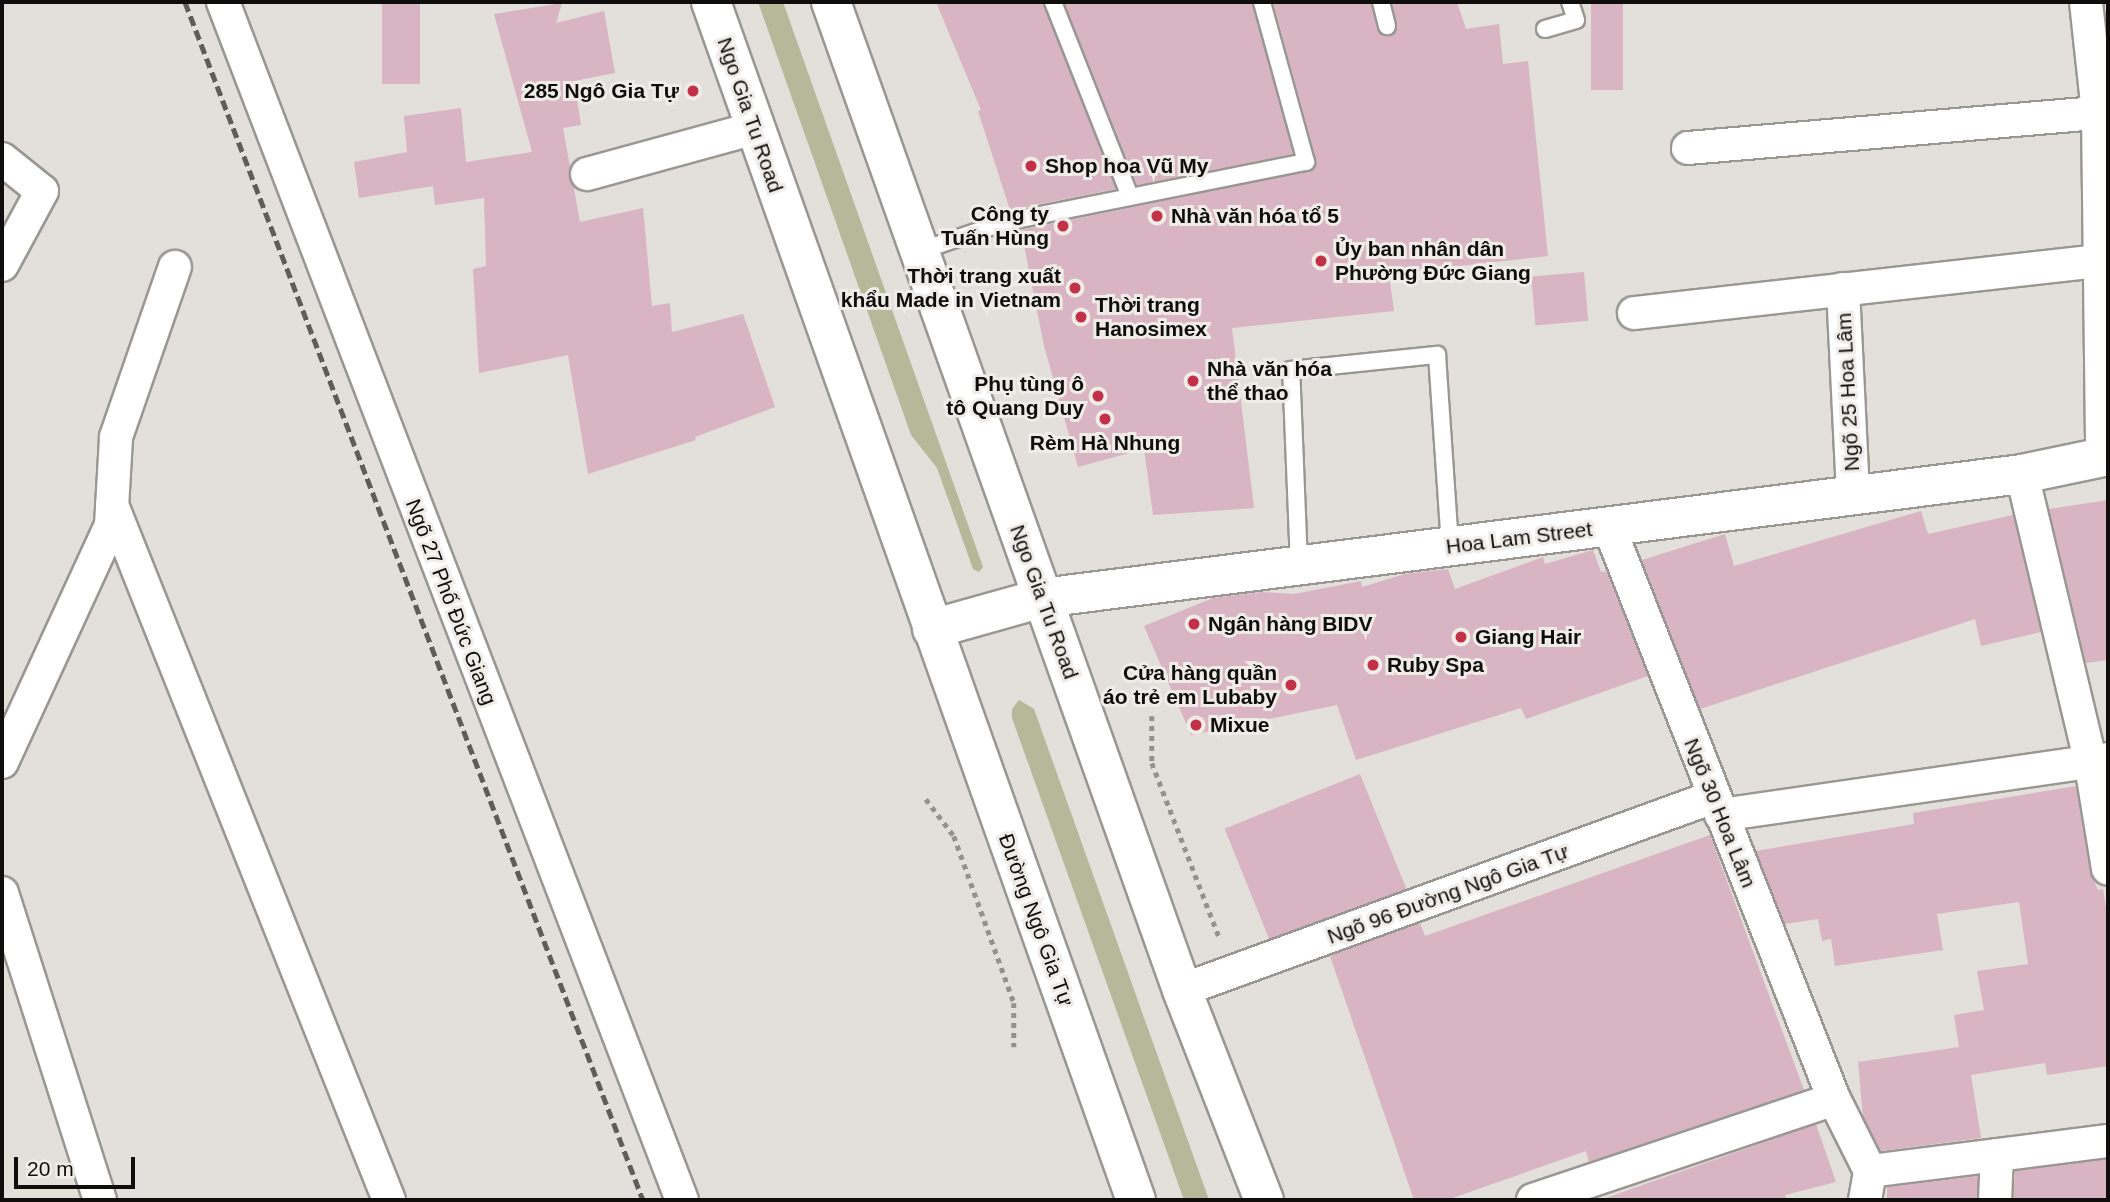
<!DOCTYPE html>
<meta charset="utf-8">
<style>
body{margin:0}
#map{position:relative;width:2110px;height:1202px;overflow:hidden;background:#e3dfdb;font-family:Arial,sans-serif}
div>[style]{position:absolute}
.green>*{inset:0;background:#b5b899}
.building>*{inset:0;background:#d9b4c2;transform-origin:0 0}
.path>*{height:4.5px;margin-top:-2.25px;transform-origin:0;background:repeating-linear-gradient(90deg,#94918e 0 5px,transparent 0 10px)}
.roads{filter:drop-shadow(2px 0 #9a9793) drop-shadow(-2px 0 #9a9793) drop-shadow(0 2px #9a9793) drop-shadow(0 -2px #9a9793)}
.lane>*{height:16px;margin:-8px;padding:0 8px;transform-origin:8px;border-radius:8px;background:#fff}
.street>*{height:32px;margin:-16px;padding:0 16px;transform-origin:16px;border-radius:16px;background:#fff}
.secondary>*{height:38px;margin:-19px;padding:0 19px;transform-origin:19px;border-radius:19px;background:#fff}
.primary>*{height:38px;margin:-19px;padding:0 19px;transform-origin:19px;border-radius:19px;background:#fff}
.rail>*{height:5px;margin-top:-2.5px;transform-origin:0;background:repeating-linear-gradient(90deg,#5f5d5a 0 10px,transparent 0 15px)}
.dots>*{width:19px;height:19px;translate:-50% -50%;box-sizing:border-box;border:4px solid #f0ece8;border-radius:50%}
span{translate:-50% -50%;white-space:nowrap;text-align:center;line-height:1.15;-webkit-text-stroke:6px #f0ece8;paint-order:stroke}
.poi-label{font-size:21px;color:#0f0e0c;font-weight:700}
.right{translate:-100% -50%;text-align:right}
.left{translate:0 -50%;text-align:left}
.street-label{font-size:21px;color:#0f0e0c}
.frame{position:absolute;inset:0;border:4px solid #0f0e0c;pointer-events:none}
.scale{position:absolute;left:14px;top:1157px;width:121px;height:32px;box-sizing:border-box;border:4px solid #0f0e0c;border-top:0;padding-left:9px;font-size:21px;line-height:24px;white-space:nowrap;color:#0f0e0c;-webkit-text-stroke:5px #f0ece8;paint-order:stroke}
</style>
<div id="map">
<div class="green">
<div style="clip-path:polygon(758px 2px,783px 2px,983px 567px,979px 572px,973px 569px,937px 468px,911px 435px)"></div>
<div style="clip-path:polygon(1019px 700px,1034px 709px,1209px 1200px,1184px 1200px,1012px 718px,1012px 709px)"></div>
</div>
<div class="building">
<div style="left:382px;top:2px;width:38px;height:82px"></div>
<div style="clip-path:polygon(936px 2px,1043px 2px,1116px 189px,1010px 210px,978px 111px,981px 110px)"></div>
<div style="clip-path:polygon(1064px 2px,1252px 2px,1293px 154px,1137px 185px)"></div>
<div style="clip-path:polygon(1273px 2px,1371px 2px,1377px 29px,1385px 36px,1397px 28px,1392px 2px,1457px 2px,1466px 29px,1499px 24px,1503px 64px,1528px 61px,1548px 256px,1389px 274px,1394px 311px,1232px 328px,1254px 508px,1153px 515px,1144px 449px,1078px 467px,1044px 346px,1021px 230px,1313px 170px,1316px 159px)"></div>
<div style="left:1591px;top:2px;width:32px;height:88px"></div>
<div style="clip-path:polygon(562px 3px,556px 23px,604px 11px,615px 73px,574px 81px,581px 125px,563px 128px,580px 222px,643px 208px,652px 306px,670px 303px,672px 332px,743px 314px,775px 407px,695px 437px,696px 440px,588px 474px,568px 355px,479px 373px,473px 269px,486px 266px,484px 198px,435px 205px,433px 186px,359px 198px,354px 162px,407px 152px,404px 116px,461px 108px,466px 162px,532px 152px,494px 14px)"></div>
<div style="left:1584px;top:272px;width:49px;height:53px;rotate:85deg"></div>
<div style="clip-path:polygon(2108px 500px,2108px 660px,2086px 663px,2049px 509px)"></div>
<div style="clip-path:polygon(1921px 511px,1928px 534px,2013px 515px,2041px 632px,1981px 646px,1975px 619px,1700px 709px,1642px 560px,1725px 534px,1734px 566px)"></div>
<div style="clip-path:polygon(1593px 550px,1601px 572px,1606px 571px,1648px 676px,1526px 719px,1521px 708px,1356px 760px,1337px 705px,1191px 735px,1144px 626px,1213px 598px,1261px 592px,1294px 594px,1361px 581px,1362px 587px,1405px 574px,1448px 569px,1455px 589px,1543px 557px,1545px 564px)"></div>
<div style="left:1360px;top:774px;width:124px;height:146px;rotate:68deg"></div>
<div style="clip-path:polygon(2076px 786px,2090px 872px,2098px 890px,2103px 889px,2108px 921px,2108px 1066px,2047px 1075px,2045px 1063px,1971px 1075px,1981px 1138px,1881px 1151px,1863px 1117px,1858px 1062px,1959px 1047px,1954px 1015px,1984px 1010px,1977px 971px,2028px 964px,2019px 902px,1937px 914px,1943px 950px,1835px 966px,1831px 939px,1822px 941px,1818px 919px,1785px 924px,1756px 851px,1914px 824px,1913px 813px)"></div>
<div style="clip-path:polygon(1710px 835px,1804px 1090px,1589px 1162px,1586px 1151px,1447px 1200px,1414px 1200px,1330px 956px,1420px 923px,1425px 936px)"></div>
<div style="clip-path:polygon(1816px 1124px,1836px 1182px,1785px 1195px,1787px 1200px,1600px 1200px)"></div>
<div style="clip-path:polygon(2108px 1159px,2108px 1200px,2013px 1200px,2015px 1171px)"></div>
<div style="clip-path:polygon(1978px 1176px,1977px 1200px,1887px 1200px,1887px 1187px)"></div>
</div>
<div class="path">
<div style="left:1152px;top:716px;width:47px;rotate:90deg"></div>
<div style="left:1152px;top:763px;width:186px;rotate:68.9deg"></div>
<div style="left:926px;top:799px;width:46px;rotate:52.9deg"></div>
<div style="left:954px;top:836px;width:177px;rotate:70.2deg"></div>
<div style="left:1014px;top:1003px;width:44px;rotate:90deg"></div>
</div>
<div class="roads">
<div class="lane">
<div style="left:1053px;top:2px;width:209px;rotate:68.4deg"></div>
<div style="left:1381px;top:2px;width:25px;rotate:76deg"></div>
<div style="left:1545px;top:29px;width:32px;rotate:-16deg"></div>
<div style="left:1576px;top:20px;width:19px;rotate:-108deg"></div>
<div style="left:920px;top:251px;width:90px;rotate:-18.8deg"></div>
<div style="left:1005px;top:222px;width:307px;rotate:-11.3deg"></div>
<div style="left:1306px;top:162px;width:166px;rotate:-105.4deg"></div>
<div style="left:1299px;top:565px;width:195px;rotate:-92.3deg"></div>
<div style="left:1291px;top:370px;width:147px;rotate:-5.9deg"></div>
<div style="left:1437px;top:355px;width:191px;rotate:86.1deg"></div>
</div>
<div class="street">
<div style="left:223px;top:2px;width:1283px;rotate:69.04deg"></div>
<div style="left:2086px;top:2px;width:112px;rotate:83.8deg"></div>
<div style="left:2098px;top:113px;width:344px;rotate:89.3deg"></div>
<div style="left:1688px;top:148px;width:422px;rotate:-4.9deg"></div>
<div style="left:2px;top:159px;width:51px;rotate:38.7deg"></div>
<div style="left:42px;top:191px;width:84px;rotate:118.4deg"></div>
<div style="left:587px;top:174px;width:174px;rotate:-15.3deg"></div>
<div style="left:1843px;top:289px;width:205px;rotate:87.2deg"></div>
<div style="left:1634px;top:313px;width:477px;rotate:-6.4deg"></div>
<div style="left:2022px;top:474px;width:293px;rotate:76.6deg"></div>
<div style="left:2090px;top:759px;width:111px;rotate:80.7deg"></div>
<div style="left:112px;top:505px;width:748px;rotate:68.27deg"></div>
<div style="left:1609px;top:527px;width:615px;rotate:68.53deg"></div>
<div style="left:1834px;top:1099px;width:80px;rotate:63.4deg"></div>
<div style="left:1870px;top:1171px;width:240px;rotate:-7.2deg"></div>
<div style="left:2px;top:762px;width:261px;rotate:-65.3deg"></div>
<div style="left:111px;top:525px;width:88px;rotate:-86.7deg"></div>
<div style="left:116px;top:437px;width:180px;rotate:-70.9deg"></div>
<div style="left:1721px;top:815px;width:391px;rotate:-8.2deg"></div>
<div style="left:2px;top:893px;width:322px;rotate:72.3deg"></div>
<div style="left:1182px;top:990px;width:565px;rotate:-19.97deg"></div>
<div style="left:1533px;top:1200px;width:317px;rotate:-18.5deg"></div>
<div style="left:1865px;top:1200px;width:29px;rotate:-80deg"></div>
<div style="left:1995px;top:1200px;width:45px;rotate:-87.5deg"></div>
</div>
<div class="secondary">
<div style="left:932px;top:629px;width:114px;rotate:-15.7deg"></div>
<div style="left:1042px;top:598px;width:988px;rotate:-7.21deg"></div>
<div style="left:2022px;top:474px;width:88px;rotate:-11.8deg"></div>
</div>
<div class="primary">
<div style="left:711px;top:2px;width:1271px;rotate:70.47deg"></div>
<div style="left:831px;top:2px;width:1048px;rotate:70.44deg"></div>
<div style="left:1182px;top:990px;width:225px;rotate:68.7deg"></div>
</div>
</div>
<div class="rail">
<div style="left:185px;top:2px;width:1283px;rotate:69.08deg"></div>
</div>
<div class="dots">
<div style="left:693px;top:91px;background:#c23147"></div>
<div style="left:1031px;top:166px;background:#c23147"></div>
<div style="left:1157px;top:216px;background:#c23147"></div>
<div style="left:1063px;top:226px;background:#c23147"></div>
<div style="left:1321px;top:261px;background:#c23147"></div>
<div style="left:1075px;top:288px;background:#c23147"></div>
<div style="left:1081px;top:317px;background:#c23147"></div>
<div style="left:1193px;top:381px;background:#c23147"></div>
<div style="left:1098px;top:396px;background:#c23147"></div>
<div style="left:1105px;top:419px;background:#c23147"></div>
<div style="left:1194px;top:624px;background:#c23147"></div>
<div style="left:1461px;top:637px;background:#c23147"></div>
<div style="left:1373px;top:665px;background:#c23147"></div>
<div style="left:1291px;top:685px;background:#c23147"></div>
<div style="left:1196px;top:725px;background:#c23147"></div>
</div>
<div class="poi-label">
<span class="right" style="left:679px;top:91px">285 Ngô Gia Tự</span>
<span class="left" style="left:1045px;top:166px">Shop hoa Vũ My</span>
<span class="right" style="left:1049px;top:226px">Công ty<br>Tuấn Hùng</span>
<span class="left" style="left:1171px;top:216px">Nhà văn hóa tổ 5</span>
<span class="left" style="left:1335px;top:261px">Ủy ban nhân dân<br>Phường Đức Giang</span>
<span class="right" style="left:1061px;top:288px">Thời trang xuất<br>khẩu Made in Vietnam</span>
<span class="left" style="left:1095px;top:317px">Thời trang<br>Hanosimex</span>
<span class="left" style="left:1207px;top:381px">Nhà văn hóa<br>thể thao</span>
<span class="right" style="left:1084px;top:396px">Phụ tùng ô<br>tô Quang Duy</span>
<span style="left:1105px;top:443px">Rèm Hà Nhung</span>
<span class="left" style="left:1208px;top:624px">Ngân hàng BIDV</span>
<span class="left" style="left:1475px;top:637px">Giang Hair</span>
<span class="left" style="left:1387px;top:665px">Ruby Spa</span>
<span class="right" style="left:1277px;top:685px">Cửa hàng quần<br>áo trẻ em Lubaby</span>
<span class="left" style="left:1210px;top:725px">Mixue</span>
</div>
<div class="street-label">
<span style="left:750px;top:115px;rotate:71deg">Ngo Gia Tu Road</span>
<span style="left:1848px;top:392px;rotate:-93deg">Ngõ 25 Hoa Lâm</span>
<span style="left:1519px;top:538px;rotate:-7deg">Hoa Lam Street</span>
<span style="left:451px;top:602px;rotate:69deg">Ngõ 27 Phố Đức Giang</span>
<span style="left:1044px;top:602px;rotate:70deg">Ngo Gia Tu Road</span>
<span style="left:1720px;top:813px;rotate:68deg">Ngõ 30 Hoa Lâm</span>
<span style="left:1448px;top:894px;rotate:-20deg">Ngõ 96 Đường Ngô Gia Tự</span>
<span style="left:1036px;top:920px;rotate:70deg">Đường Ngô Gia Tự</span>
</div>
<div class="frame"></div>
<div class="scale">20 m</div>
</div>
